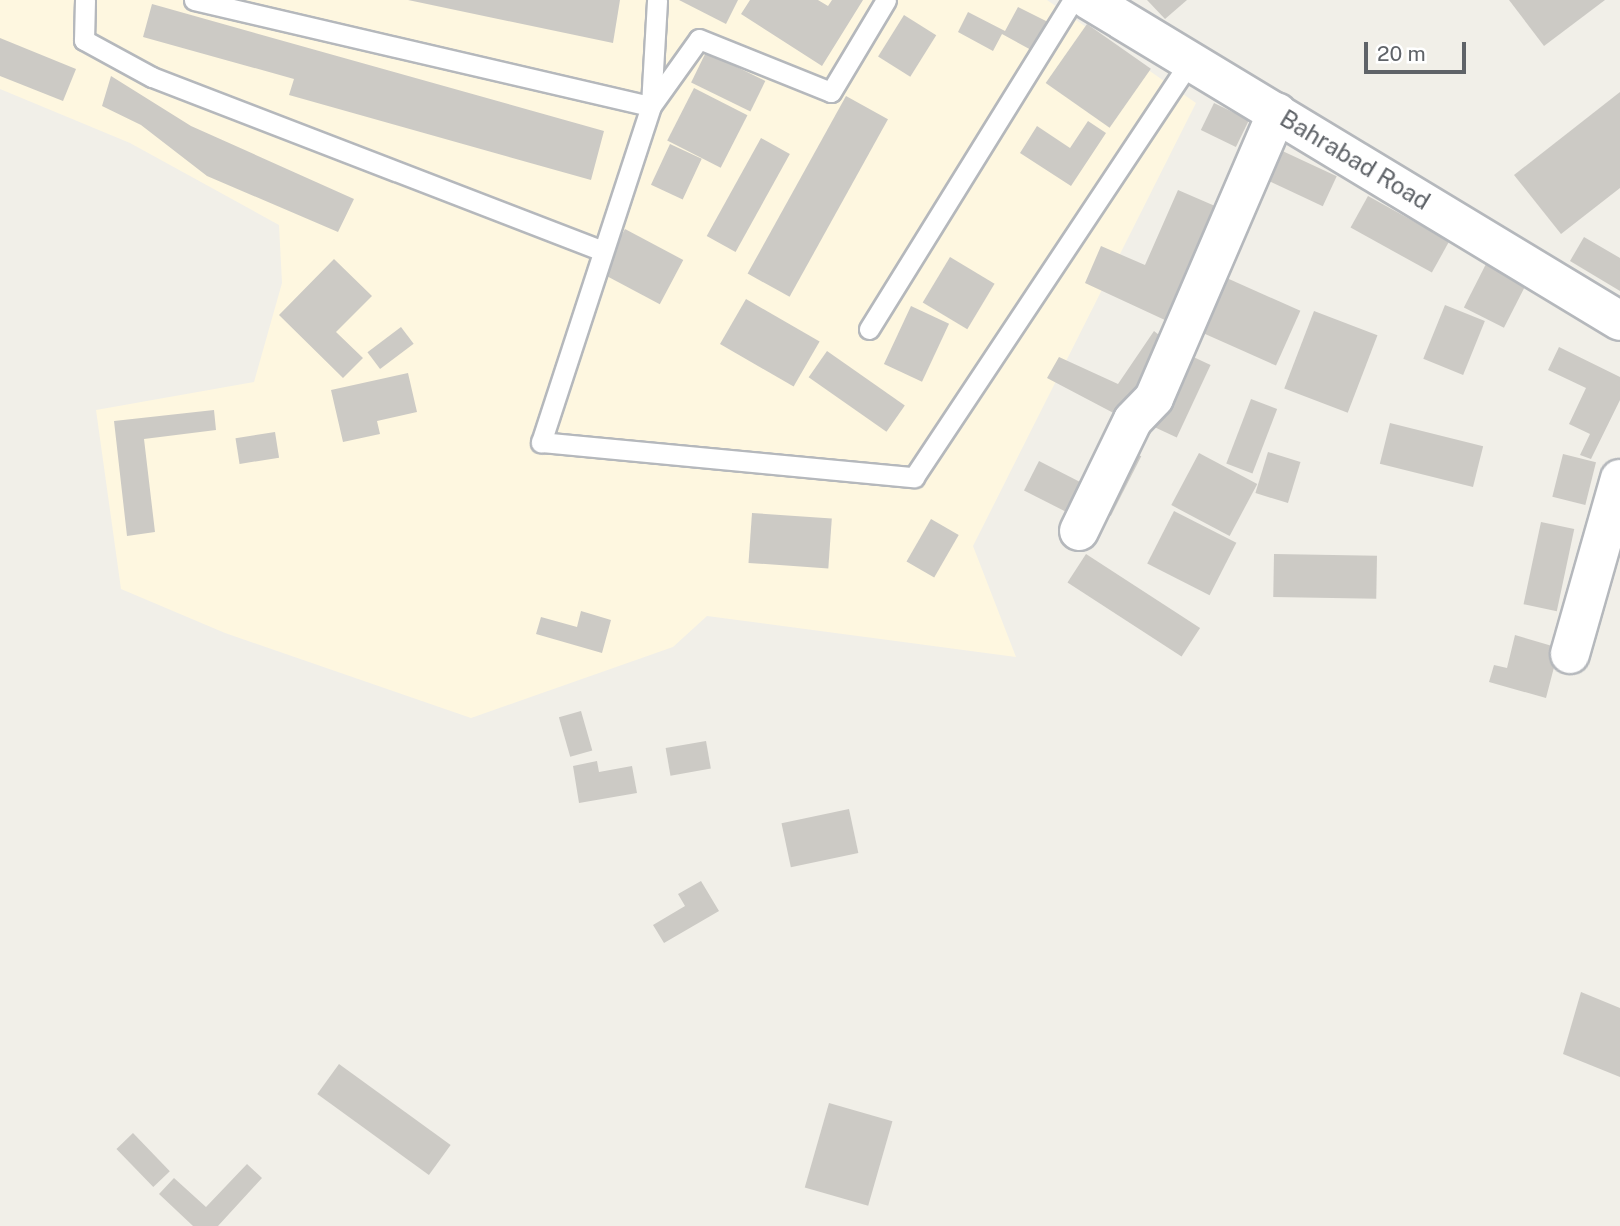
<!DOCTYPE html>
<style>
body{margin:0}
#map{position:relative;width:1620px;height:1226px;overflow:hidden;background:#f1efe8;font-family:"Public Sans",sans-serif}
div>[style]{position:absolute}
.commercial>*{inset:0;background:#fef7e0}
.building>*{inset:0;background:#cccac5;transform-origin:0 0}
.roads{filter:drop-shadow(2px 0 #b5b8bc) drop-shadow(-2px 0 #b5b8bc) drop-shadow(0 2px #b5b8bc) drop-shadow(0 -2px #b5b8bc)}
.service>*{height:19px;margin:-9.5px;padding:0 9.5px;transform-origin:9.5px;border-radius:9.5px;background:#fff}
.minor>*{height:38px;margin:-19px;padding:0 19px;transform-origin:19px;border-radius:19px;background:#fff}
.secondary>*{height:38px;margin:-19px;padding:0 19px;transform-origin:19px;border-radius:19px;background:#fff}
span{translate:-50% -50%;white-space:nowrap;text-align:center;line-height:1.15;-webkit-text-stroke:5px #fff;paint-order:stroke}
.street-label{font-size:24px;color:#5f6368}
.scale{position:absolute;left:1364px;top:42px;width:102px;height:32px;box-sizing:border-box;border:4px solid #5f6368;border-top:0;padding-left:9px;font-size:21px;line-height:24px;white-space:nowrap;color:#5f6368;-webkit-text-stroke:5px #fff;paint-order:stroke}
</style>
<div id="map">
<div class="commercial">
<div style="clip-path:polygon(0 0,1047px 0,1196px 103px,973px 546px,1016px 657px,707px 616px,673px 647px,471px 718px,225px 633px,121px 589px,96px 410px,254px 382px,282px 283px,279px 225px,130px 143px,0 89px)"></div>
</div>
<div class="building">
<div style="clip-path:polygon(408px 0,620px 0,613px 43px)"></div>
<div style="clip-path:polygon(679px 0,738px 0,726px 24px)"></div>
<div style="clip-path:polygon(750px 0,818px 0,828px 6px,832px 0,863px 0,822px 66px,741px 14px)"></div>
<div style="clip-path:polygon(1147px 0,1187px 0,1165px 19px)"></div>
<div style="clip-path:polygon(1509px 0,1605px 0,1544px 46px)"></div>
<div style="clip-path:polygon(152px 4px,604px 131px,591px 180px,289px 95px,294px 79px,143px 37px)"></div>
<div style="clip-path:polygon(1018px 7px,1048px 22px,1033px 51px,1002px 34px,993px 51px,958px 32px,968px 12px,1005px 31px)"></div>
<div style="left:904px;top:15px;width:38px;height:49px;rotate:32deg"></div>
<div style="left:1087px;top:24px;width:78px;height:72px;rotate:35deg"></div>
<div style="clip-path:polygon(0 38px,76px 69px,63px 101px,0 76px)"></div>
<div style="left:706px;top:52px;width:66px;height:34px;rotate:26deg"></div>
<div style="clip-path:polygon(111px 76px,191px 126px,354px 199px,338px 232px,207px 176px,141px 125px,102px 106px)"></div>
<div style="left:694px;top:88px;width:60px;height:59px;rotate:27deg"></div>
<div style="clip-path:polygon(1620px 92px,1620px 188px,1561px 234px,1514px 175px)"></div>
<div style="left:846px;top:96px;width:48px;height:203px;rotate:29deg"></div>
<div style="left:1214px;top:103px;width:39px;height:30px;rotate:26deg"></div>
<div style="clip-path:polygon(1088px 121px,1106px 133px,1071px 186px,1020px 153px,1037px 126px,1070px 148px)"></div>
<div style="left:761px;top:138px;width:33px;height:112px;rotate:29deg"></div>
<div style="left:670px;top:144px;width:35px;height:45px;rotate:25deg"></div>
<div style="left:1276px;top:148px;width:67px;height:33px;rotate:25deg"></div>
<div style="clip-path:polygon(1178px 190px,1215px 206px,1167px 321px,1085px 283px,1101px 246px,1145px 265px)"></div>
<div style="left:1368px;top:196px;width:93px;height:36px;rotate:29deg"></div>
<div style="left:625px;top:229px;width:66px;height:50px;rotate:28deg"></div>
<div style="clip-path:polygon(1584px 237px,1620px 258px,1620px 291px,1570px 261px)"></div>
<div style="left:950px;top:257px;width:52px;height:53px;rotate:31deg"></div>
<div style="clip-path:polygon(334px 259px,372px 296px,336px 332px,363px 358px,343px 378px,279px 315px)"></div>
<div style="left:1487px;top:262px;width:45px;height:51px;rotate:27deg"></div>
<div style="left:1220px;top:275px;width:88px;height:60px;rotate:24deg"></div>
<div style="left:746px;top:299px;width:85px;height:52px;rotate:30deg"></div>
<div style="left:1445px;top:305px;width:43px;height:58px;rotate:22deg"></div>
<div style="left:911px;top:306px;width:42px;height:64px;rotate:25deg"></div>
<div style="left:1314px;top:311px;width:68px;height:83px;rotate:21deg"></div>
<div style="left:401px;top:327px;width:21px;height:42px;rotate:53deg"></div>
<div style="clip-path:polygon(1154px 331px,1174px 347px,1123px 418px,1047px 378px,1059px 357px,1118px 384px)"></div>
<div style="clip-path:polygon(1559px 347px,1620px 377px,1620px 400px,1591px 459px,1580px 455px,1590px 434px,1569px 424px,1586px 388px,1548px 370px)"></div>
<div style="left:827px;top:351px;width:95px;height:32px;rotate:35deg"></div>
<div style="left:1187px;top:354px;width:26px;height:80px;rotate:25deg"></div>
<div style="clip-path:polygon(408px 373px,417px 412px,377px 421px,380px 434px,343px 442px,331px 390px)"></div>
<div style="left:1251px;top:399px;width:28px;height:69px;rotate:21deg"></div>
<div style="clip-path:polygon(214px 410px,216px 430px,144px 439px,155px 532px,127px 536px,114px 421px)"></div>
<div style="left:1390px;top:423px;width:96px;height:42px;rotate:14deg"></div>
<div style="left:275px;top:432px;width:26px;height:40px;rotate:81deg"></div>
<div style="left:1127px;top:449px;width:16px;height:67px;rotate:27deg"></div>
<div style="left:1268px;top:452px;width:34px;height:43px;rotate:17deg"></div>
<div style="left:1199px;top:453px;width:66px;height:59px;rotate:28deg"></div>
<div style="left:1563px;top:454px;width:34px;height:44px;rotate:14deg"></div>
<div style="left:1039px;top:461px;width:62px;height:33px;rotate:27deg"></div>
<div style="left:1174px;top:511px;width:70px;height:59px;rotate:27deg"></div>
<div style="left:752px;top:513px;width:80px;height:50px;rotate:4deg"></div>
<div style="left:931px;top:519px;width:32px;height:49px;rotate:30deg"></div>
<div style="left:1541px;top:522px;width:34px;height:84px;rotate:12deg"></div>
<div style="left:1086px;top:554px;width:136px;height:34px;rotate:33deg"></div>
<div style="left:1274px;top:554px;width:103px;height:43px;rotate:1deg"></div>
<div style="clip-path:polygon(581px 611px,611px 620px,602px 653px,536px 634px,541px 617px,577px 627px)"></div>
<div style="clip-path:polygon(1515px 635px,1559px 648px,1546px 698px,1489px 682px,1494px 665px,1507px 668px)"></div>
<div style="left:581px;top:711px;width:41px;height:23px;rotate:74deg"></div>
<div style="left:706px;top:741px;width:28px;height:41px;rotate:80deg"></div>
<div style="clip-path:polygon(597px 761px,599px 772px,632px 766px,637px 793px,579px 803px,573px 766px)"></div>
<div style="left:849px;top:809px;width:45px;height:69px;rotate:78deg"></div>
<div style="clip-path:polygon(701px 881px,719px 911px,664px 943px,653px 925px,685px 906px,678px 894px)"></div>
<div style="clip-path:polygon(1581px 992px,1620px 1008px,1620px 1077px,1563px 1054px)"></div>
<div style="left:339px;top:1064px;width:138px;height:37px;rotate:36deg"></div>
<div style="left:829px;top:1103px;width:66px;height:88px;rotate:16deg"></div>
<div style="left:133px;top:1133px;width:53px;height:23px;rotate:46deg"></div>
<div style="clip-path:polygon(247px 1164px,262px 1178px,218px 1226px,193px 1226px,159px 1194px,174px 1178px,206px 1207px)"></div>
</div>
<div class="roads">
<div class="service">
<div style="left:85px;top:0;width:40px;rotate:91.4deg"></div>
<div style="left:84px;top:40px;width:77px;rotate:28.6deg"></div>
<div style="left:152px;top:77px;width:483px;rotate:21.1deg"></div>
<div style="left:194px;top:0;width:469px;rotate:13.1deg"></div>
<div style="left:651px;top:106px;width:354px;rotate:108.1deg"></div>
<div style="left:541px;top:442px;width:375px;rotate:5.4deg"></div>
<div style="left:914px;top:477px;width:501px;rotate:-56.41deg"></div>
<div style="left:651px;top:105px;width:105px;rotate:-86.7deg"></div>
<div style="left:651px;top:106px;width:82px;rotate:-54.4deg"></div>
<div style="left:699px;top:39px;width:142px;rotate:21.9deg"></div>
<div style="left:831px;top:92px;width:107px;rotate:-59.1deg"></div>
<div style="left:869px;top:329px;width:387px;rotate:-58.2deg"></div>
</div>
<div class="minor">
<div style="left:1079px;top:531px;width:123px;rotate:-64.1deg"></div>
<div style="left:1133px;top:420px;width:30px;rotate:-46deg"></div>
<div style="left:1154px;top:398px;width:311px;rotate:-66.7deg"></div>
<div style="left:1570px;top:654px;width:182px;rotate:-74.1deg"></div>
</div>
<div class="secondary">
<div style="left:1089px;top:0;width:620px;rotate:31.15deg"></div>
</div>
</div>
<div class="street-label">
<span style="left:1355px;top:160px;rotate:31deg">Bahrabad Road</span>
</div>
<div class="scale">20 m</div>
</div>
